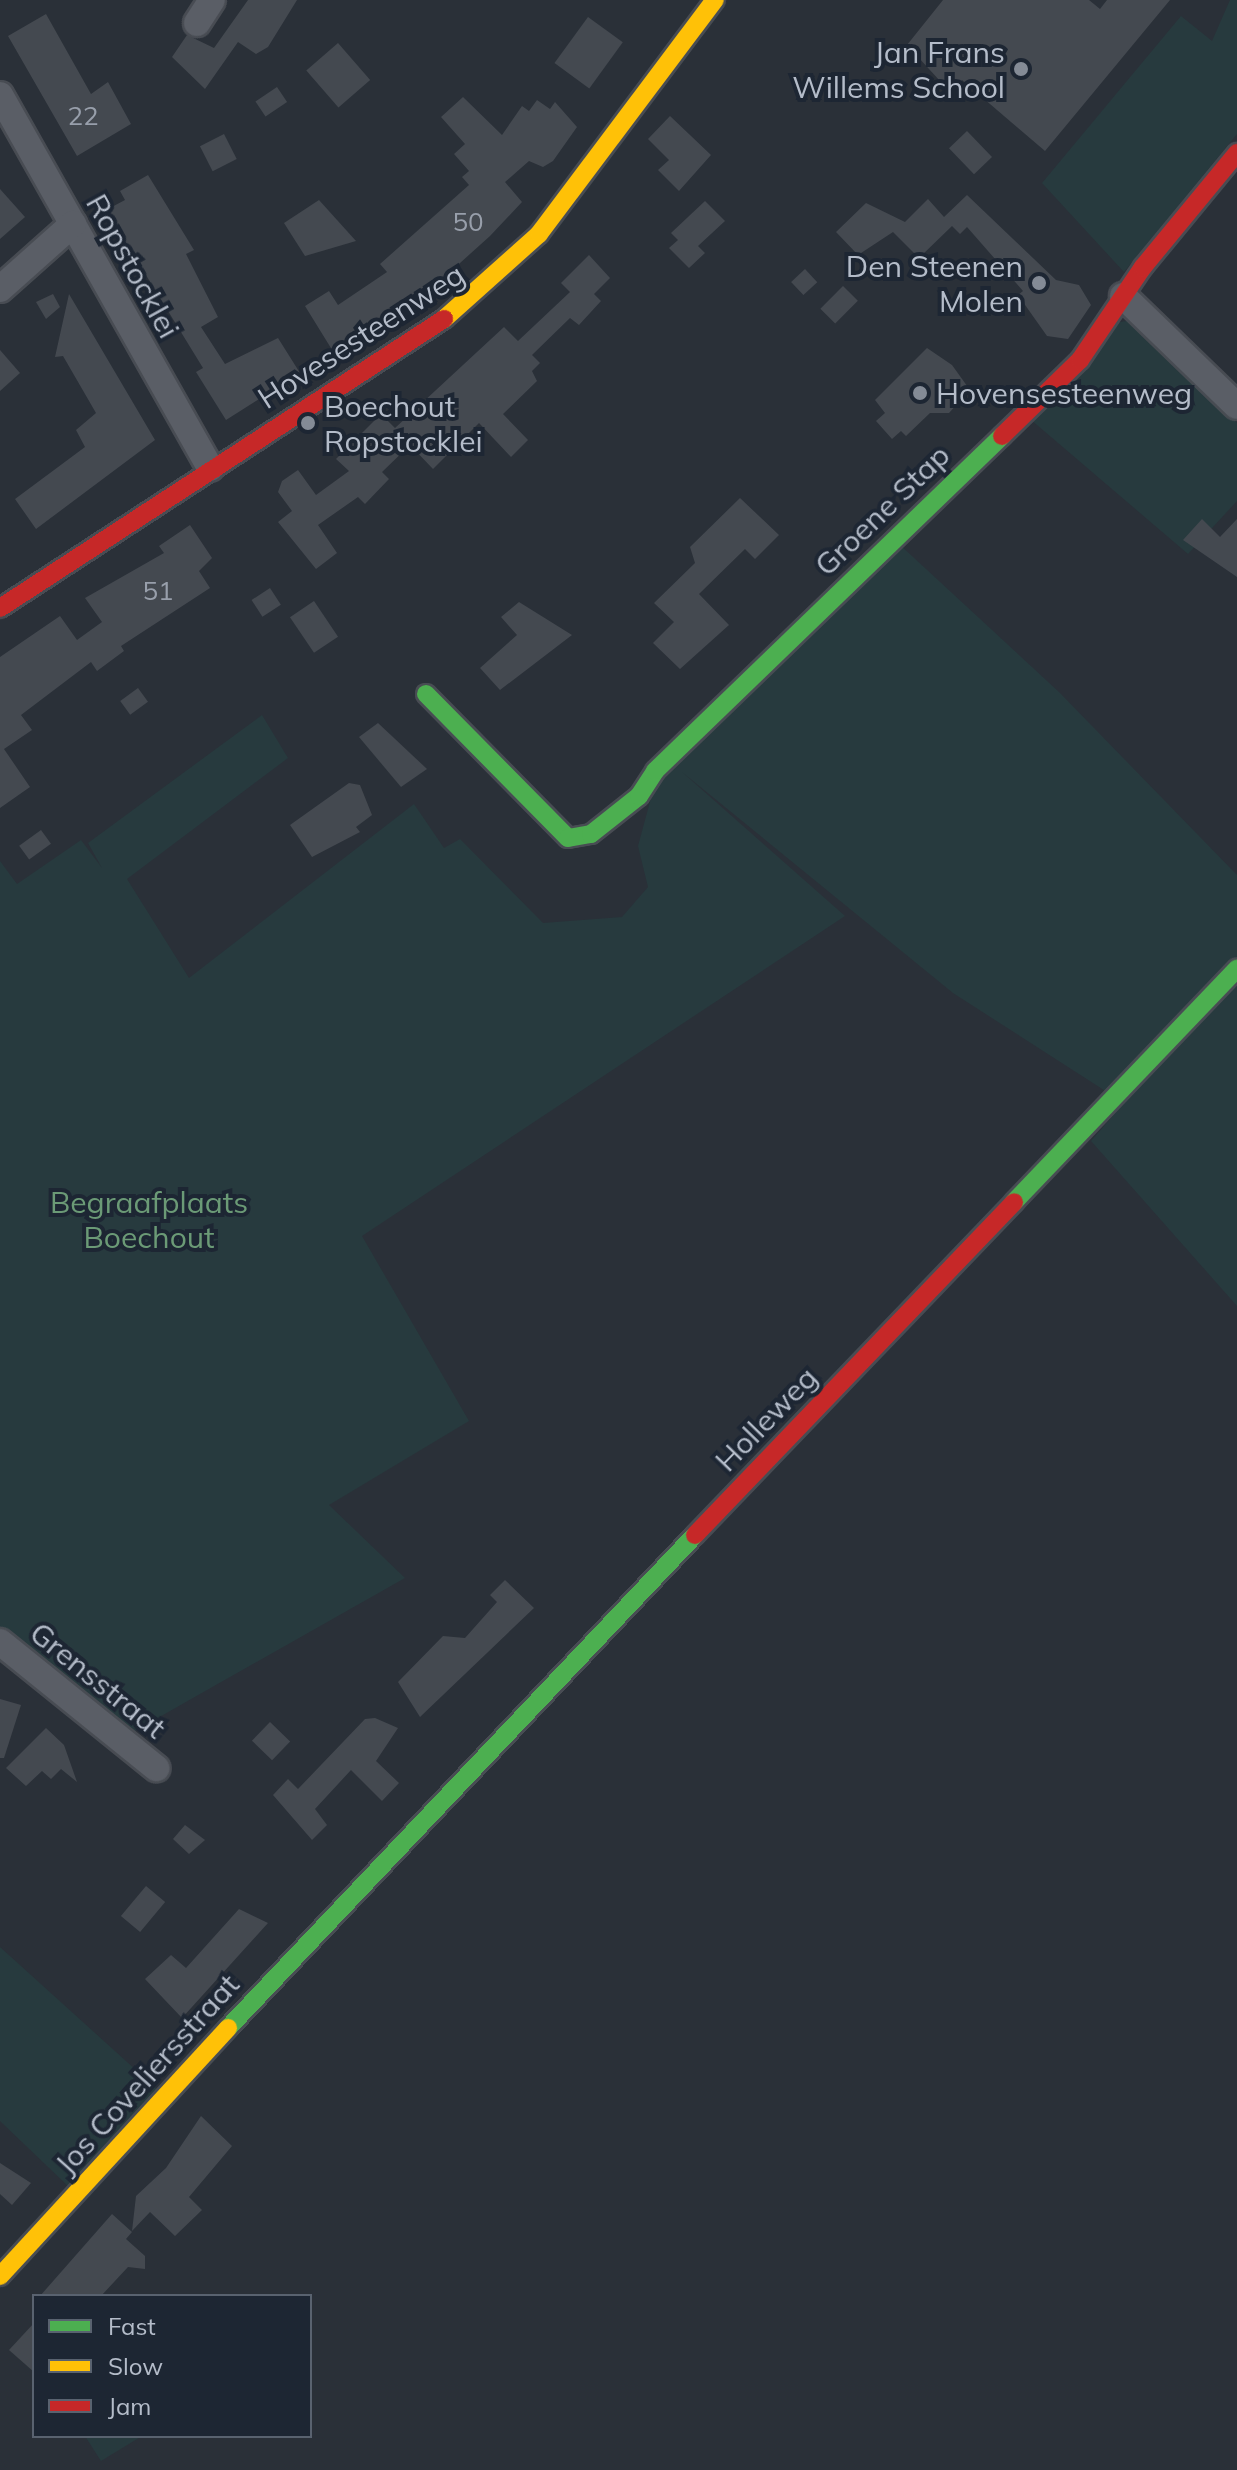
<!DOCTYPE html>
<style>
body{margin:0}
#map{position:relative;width:1237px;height:2470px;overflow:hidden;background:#2a3038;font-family:Mulish,sans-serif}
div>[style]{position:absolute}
.green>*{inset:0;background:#273a3e}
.building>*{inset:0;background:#444950;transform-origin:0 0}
.roads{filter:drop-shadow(2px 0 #484c53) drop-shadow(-2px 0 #484c53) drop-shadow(0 2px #484c53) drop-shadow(0 -2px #484c53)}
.street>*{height:26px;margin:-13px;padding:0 13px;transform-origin:13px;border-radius:13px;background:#5a5e66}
.fast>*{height:18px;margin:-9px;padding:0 9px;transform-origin:9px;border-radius:9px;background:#4caf50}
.slow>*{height:18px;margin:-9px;padding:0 9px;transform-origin:9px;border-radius:9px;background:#ffc107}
.jam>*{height:18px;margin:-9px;padding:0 9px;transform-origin:9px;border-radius:9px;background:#c62828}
.dots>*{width:22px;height:22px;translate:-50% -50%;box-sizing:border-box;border:4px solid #1d2633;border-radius:50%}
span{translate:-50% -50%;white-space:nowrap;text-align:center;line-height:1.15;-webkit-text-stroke:8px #1d2633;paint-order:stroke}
.number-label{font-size:26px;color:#989fab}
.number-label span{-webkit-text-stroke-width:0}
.poi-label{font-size:30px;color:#b4bcc9}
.right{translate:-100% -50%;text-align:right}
.left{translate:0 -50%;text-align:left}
.street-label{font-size:30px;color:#b4bcc9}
.park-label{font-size:30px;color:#6b9a76}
.legend{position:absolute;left:32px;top:2294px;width:280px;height:144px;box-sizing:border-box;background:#1d2633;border:2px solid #59626f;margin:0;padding:10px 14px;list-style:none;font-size:24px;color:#b4bcc9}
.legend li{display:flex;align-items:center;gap:16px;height:40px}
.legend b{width:40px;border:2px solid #59626f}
</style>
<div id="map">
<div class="green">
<div style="clip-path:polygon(1230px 0,1237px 0,1237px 134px,1124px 272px,1042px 183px,1181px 16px,1212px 41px)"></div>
<div style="clip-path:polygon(1132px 320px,1237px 423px,1237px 501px,1188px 554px,1030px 419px,1115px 323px)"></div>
<div style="clip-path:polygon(899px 544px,1059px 692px,1237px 875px,1237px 1306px,1091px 1141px,1124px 1103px,953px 993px,682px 772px,845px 916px,362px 1236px,469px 1421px,329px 1505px,405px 1578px,133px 1732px,0 1628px,0 861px,17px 884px,81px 840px,102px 868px,88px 843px,262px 715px,288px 758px,127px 879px,189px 978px,414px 804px,444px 848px,460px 839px,543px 923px,622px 917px,648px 887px,638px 846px,654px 787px)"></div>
<div style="clip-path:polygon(0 1947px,158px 2090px,70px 2188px,0 2121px)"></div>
<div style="clip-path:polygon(85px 2436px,142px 2436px,101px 2461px)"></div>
</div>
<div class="building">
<div style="clip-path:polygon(248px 0,297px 0,268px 47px,256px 54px,238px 42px,205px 89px,172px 57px,187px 35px,214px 48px)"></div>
<div style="clip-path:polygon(943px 0,1089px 0,1100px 9px,1107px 0,1170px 0,1045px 151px,962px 80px,951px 93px,907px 45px)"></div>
<div style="clip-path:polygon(46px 14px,91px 94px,108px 82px,131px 124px,77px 156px,8px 36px)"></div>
<div style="left:588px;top:17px;width:43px;height:57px;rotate:36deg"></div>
<div style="left:338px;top:43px;width:49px;height:42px;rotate:49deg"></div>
<div style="left:277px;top:87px;width:18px;height:26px;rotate:56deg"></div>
<div style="clip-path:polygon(463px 97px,502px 135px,522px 106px,529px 111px,537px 100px,550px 109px,555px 102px,577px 127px,553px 161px,543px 167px,529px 161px,505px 182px,522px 202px,490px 236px,410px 308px,334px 353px,305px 306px,329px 291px,338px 305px,387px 272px,380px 264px,469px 185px,462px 177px,469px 171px,454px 154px,465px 144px,441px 117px)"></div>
<div style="clip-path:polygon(670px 116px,711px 155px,679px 191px,658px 170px,669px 160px,648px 139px)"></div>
<div style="left:967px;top:131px;width:36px;height:25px;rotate:46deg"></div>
<div style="left:224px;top:134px;width:28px;height:27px;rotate:63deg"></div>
<div style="clip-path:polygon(148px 175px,194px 250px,186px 254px,218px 317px,201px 327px,225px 364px,278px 338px,300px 373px,226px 420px,196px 372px,203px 368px,106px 210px,125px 200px,120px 191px)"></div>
<div style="clip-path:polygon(0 189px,25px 217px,0 239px)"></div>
<div style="clip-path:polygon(967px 195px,1056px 280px,1079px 285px,1091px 305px,1068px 339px,1047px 336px,1018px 295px,1023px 291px,967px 227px,960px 234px,952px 226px,919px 258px,893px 232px,858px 255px,836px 232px,866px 203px,905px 222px,928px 199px,944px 217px)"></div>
<div style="clip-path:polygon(319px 200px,356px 241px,305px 256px,284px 223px)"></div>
<div style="clip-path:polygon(705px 201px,725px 221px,698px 246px,705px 253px,689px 268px,669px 248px,678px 240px,671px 233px)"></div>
<div style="clip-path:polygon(589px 255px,610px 278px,594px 294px,601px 301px,579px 325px,570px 318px,532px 355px,540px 363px,532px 371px,537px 381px,503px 414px,528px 440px,511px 457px,479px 423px,433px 469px,410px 445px,382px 472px,389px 479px,365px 504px,358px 497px,318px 525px,337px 553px,316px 569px,278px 522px,292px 511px,278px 492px,282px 481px,298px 470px,316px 495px,349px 471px,336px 459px,381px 414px,395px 428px,504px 327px,518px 341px,570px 292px,561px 283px)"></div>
<div style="left:805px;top:269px;width:18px;height:19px;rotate:47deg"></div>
<div style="left:843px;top:286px;width:21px;height:32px;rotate:45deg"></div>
<div style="clip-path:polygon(53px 294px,60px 307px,46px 319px,36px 302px)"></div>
<div style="clip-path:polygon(69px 294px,155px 440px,36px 529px,15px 499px,85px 447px,76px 430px,96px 413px,63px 356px,55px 357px)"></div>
<div style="clip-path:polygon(927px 348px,952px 365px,970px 390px,949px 413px,930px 413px,906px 436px,901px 431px,892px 439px,876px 421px,885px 413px,875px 400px)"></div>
<div style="clip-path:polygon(0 350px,20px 373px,0 391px)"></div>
<div style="clip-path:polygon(740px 498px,779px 535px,755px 559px,745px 549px,699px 594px,729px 625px,680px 669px,653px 643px,674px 622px,654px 603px,695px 563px,690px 547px)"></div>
<div style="clip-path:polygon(1202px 519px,1220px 537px,1237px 519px,1237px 577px,1183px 540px)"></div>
<div style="clip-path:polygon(190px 525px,212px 558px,199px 571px,210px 588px,121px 646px,124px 651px,97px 671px,91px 662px,21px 715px,32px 730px,4px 749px,30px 787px,0 808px,0 657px,60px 616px,77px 640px,102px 622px,85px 598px,164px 553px,159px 546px)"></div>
<div style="left:270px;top:588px;width:20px;height:22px;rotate:57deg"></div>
<div style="left:314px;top:601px;width:43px;height:29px;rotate:56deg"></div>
<div style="clip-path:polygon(519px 602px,572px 635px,500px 690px,480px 668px,517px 635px,501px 617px)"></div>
<div style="left:138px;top:688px;width:17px;height:22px;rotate:54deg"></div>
<div style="clip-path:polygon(378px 723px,427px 769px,401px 787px,359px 737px)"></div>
<div style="clip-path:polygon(349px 783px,360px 785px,372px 815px,356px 827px,360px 832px,312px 857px,290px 825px)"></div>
<div style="left:41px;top:830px;width:17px;height:27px;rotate:54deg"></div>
<div style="clip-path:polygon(505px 1580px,534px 1608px,420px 1717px,398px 1682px,443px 1636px,465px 1638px,497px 1602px,490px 1595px)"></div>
<div style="clip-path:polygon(0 1699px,21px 1705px,4px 1758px,0 1758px)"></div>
<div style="clip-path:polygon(375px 1718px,398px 1728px,376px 1761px,399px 1783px,382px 1801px,351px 1770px,315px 1809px,327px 1825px,312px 1840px,273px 1795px,288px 1779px,298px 1789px,365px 1719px)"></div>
<div style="left:270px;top:1722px;width:28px;height:26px;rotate:44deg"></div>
<div style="clip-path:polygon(46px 1728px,64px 1745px,77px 1782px,61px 1769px,51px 1779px,42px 1771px,26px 1786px,6px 1768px)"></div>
<div style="clip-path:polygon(185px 1825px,205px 1840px,189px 1854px,173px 1839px)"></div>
<div style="left:146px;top:1886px;width:25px;height:39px;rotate:40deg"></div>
<div style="clip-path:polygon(239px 1909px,268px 1923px,182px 2018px,145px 1979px,171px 1955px,186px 1968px)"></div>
<div style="clip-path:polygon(201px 2116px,232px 2146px,189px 2197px,202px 2210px,175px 2236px,150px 2212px,132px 2231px,136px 2196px,166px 2168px)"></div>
<div style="clip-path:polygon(0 2163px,31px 2183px,12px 2205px,0 2194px)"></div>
<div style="clip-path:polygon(112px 2214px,132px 2232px,126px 2239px,145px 2256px,145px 2269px,128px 2267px,101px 2296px,40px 2296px)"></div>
<div style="clip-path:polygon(34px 2323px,34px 2372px,9px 2350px)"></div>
</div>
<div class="roads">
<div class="street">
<div style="left:197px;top:23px;width:27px;rotate:-57deg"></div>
<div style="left:0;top:95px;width:428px;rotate:60.6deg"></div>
<div style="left:0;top:289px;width:98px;rotate:-41.7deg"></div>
<div style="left:1123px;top:296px;width:158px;rotate:44deg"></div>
<div style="left:0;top:1642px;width:201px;rotate:38.9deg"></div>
</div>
<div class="fast">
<div style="left:426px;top:694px;width:202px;rotate:45.4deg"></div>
<div style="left:568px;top:838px;width:23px;rotate:-10deg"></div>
<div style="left:591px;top:834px;width:61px;rotate:-38.4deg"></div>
<div style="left:639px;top:796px;width:30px;rotate:-57deg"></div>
<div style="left:655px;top:771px;width:482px;rotate:-44deg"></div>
<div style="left:1014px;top:1202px;width:323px;rotate:-46.3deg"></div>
<div style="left:228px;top:2028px;width:679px;rotate:-46.55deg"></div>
</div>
<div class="slow">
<div style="left:444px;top:319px;width:127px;rotate:-41.8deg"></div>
<div style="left:539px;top:234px;width:293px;rotate:-53.1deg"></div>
<div style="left:0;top:2276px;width:337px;rotate:-47.4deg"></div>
</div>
<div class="jam">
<div style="left:1002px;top:436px;width:109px;rotate:-44.3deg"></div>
<div style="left:1080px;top:360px;width:112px;rotate:-55.9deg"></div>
<div style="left:1143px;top:267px;width:148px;rotate:-50.5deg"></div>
<div style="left:0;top:608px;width:530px;rotate:-33.06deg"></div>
<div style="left:695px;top:1535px;width:461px;rotate:-46.2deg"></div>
</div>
</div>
<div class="dots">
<div style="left:1021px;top:69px;background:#848b96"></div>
<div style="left:1039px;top:283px;background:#848b96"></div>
<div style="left:920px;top:393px;background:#848b96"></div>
<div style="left:308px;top:423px;background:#848b96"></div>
</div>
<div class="number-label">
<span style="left:83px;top:116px">22</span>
<span style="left:468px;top:222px">50</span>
<span style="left:158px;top:591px">51</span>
</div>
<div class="poi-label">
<span class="right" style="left:1005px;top:69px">Jan Frans<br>Willems School</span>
<span class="right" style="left:1023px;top:283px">Den Steenen<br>Molen</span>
<span class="left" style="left:936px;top:393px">Hovensesteenweg</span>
<span class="left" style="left:324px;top:423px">Boechout<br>Ropstocklei</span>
</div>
<div class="street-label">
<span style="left:133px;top:266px;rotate:61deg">Ropstocklei</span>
<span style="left:361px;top:336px;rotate:-33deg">Hovesesteenweg</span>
<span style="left:882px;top:510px;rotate:-44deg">Groene Stap</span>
<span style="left:766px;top:1419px;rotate:-46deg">Holleweg</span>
<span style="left:98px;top:1680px;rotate:39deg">Grensstraat</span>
<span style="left:147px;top:2074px;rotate:-48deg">Jos Coveliersstraat</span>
</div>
<div class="park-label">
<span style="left:149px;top:1219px">Begraafplaats<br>Boechout</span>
</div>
<ul class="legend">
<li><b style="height:10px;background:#4caf50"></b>Fast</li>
<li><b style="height:10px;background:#ffc107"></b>Slow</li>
<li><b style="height:10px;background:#c62828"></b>Jam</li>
</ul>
</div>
